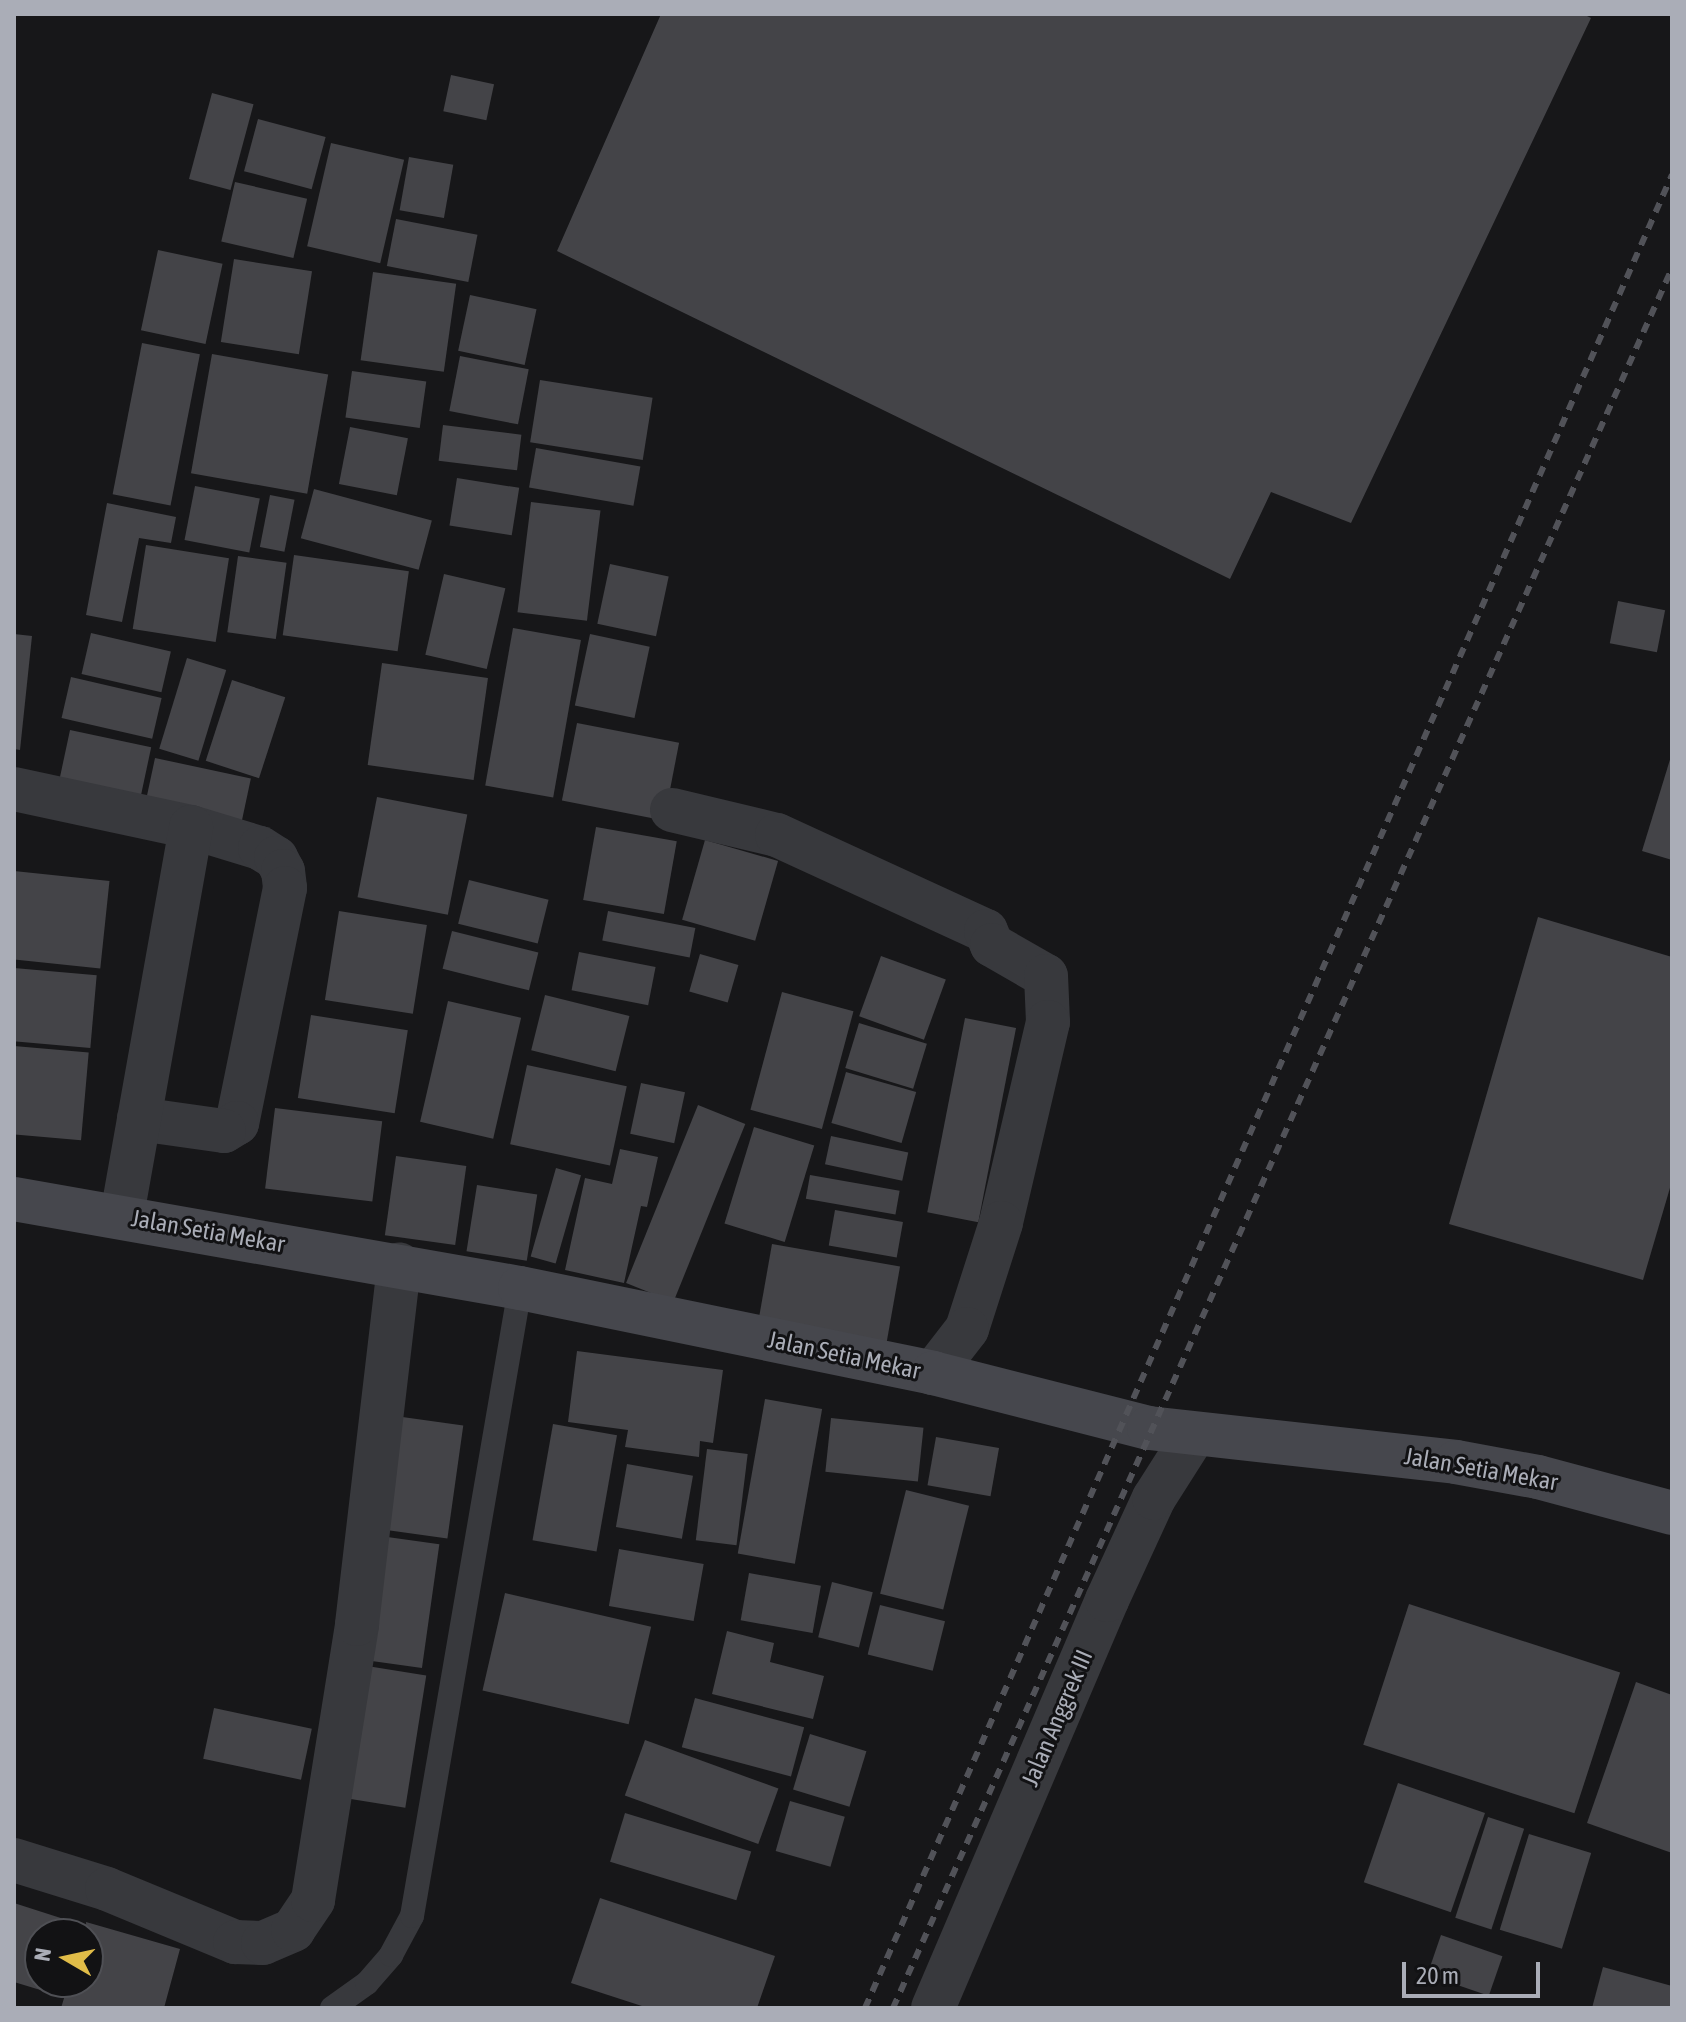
<!DOCTYPE html>
<style>
body{margin:0}
#map{position:relative;width:1686px;height:2022px;overflow:hidden;background:#171719;font-family:"Asap Condensed",sans-serif}
div>[style]{position:absolute}
.building>*{inset:0;background:#444448;transform-origin:0 0}
.lane>*{height:24px;margin:-12px;padding:0 12px;transform-origin:12px;border-radius:12px;background:#38393d}
.street>*{height:44px;margin:-22px;padding:0 22px;transform-origin:22px;border-radius:22px;background:#38393d}
.secondary>*{height:44px;margin:-22px;padding:0 22px;transform-origin:22px;border-radius:22px;background:#46474d}
.rail>*{height:6px;margin-top:-3px;transform-origin:0;background:repeating-linear-gradient(90deg,#515258 0 10px,transparent 0 18px)}
span{translate:-50% -50%;white-space:nowrap;text-align:center;line-height:1.15;-webkit-text-stroke:6px #121214;paint-order:stroke}
.street-label{font-size:24px;color:#aaadb7}
.frame{position:absolute;inset:0;border:16px solid #aaadb7;pointer-events:none}
.north{position:absolute;left:24px;top:1918px;width:80px;height:80px;box-sizing:border-box;background:#121214;border:2px solid #4f5055;border-radius:50%;rotate:279deg;font-size:22px;font-weight:700;line-height:32px;text-align:center;color:#aaadb7}
.north::after{content:'';display:block;margin:auto;width:28px;height:36px;background:#e0bc48;clip-path:polygon(50% 0,100% 100%,50% 72%,0 100%)}
.scale{position:absolute;left:1402px;top:1962px;width:138px;height:36px;box-sizing:border-box;border:4px solid #aaadb7;border-top:0;padding-left:10px;font-size:24px;line-height:28px;white-space:nowrap;color:#aaadb7;-webkit-text-stroke:6px #121214;paint-order:stroke}
</style>
<div id="map">
<div class="building">
<div style="clip-path:polygon(661px 14px,1583px 14px,1591px 18px,1351px 523px,1271px 492px,1230px 579px,557px 251px)"></div>
<div style="left:451px;top:75px;width:44px;height:37px;rotate:12deg"></div>
<div style="left:212px;top:93px;width:43px;height:89px;rotate:15deg"></div>
<div style="left:258px;top:119px;width:70px;height:54px;rotate:15deg"></div>
<div style="left:331px;top:143px;width:75px;height:106px;rotate:13deg"></div>
<div style="left:409px;top:157px;width:45px;height:54px;rotate:10deg"></div>
<div style="left:235px;top:182px;width:74px;height:61px;rotate:13deg"></div>
<div style="left:396px;top:219px;width:83px;height:48px;rotate:11deg"></div>
<div style="left:158px;top:250px;width:66px;height:82px;rotate:12deg"></div>
<div style="left:234px;top:259px;width:79px;height:84px;rotate:9deg"></div>
<div style="left:373px;top:272px;width:84px;height:89px;rotate:8deg"></div>
<div style="left:470px;top:295px;width:68px;height:57px;rotate:12deg"></div>
<div style="left:142px;top:343px;width:59px;height:154px;rotate:11deg"></div>
<div style="left:212px;top:354px;width:118px;height:121px;rotate:10deg"></div>
<div style="left:460px;top:356px;width:70px;height:56px;rotate:11deg"></div>
<div style="left:352px;top:371px;width:75px;height:47px;rotate:8deg"></div>
<div style="left:540px;top:380px;width:114px;height:63px;rotate:9deg"></div>
<div style="left:443px;top:425px;width:79px;height:36px;rotate:7deg"></div>
<div style="left:350px;top:427px;width:59px;height:58px;rotate:11deg"></div>
<div style="left:536px;top:448px;width:106px;height:40px;rotate:10deg"></div>
<div style="left:457px;top:478px;width:63px;height:48px;rotate:9deg"></div>
<div style="left:195px;top:486px;width:66px;height:55px;rotate:11deg"></div>
<div style="left:314px;top:489px;width:122px;height:51px;rotate:15deg"></div>
<div style="left:270px;top:495px;width:25px;height:53px;rotate:11deg"></div>
<div style="left:531px;top:502px;width:70px;height:111px;rotate:7deg"></div>
<div style="clip-path:polygon(107px 503px,176px 517px,171px 543px,139px 538px,122px 622px,86px 615px)"></div>
<div style="left:146px;top:545px;width:84px;height:85px;rotate:9deg"></div>
<div style="left:294px;top:555px;width:116px;height:81px;rotate:8deg"></div>
<div style="left:238px;top:556px;width:49px;height:77px;rotate:8deg"></div>
<div style="left:610px;top:564px;width:60px;height:61px;rotate:12deg"></div>
<div style="left:444px;top:574px;width:63px;height:83px;rotate:13deg"></div>
<div style="left:1618px;top:601px;width:48px;height:43px;rotate:11deg"></div>
<div style="left:513px;top:628px;width:69px;height:160px;rotate:10deg"></div>
<div style="left:91px;top:633px;width:82px;height:42px;rotate:13deg"></div>
<div style="clip-path:polygon(14px 634px,32px 636px,20px 750px,14px 749px)"></div>
<div style="left:590px;top:634px;width:61px;height:73px;rotate:12deg"></div>
<div style="left:187px;top:658px;width:41px;height:95px;rotate:17deg"></div>
<div style="left:382px;top:663px;width:107px;height:103px;rotate:8deg"></div>
<div style="left:71px;top:677px;width:93px;height:42px;rotate:13deg"></div>
<div style="left:232px;top:680px;width:56px;height:85px;rotate:18deg"></div>
<div style="left:577px;top:723px;width:104px;height:79px;rotate:11deg"></div>
<div style="left:70px;top:730px;width:83px;height:55px;rotate:12deg"></div>
<div style="clip-path:polygon(1672px 753px,1672px 860px,1642px 851px)"></div>
<div style="left:155px;top:758px;width:98px;height:55px;rotate:12deg"></div>
<div style="left:377px;top:797px;width:92px;height:102px;rotate:11deg"></div>
<div style="left:596px;top:827px;width:82px;height:74px;rotate:10deg"></div>
<div style="left:705px;top:840px;width:76px;height:83px;rotate:16deg"></div>
<div style="left:14px;top:871px;width:96px;height:88px;rotate:6deg"></div>
<div style="left:469px;top:880px;width:82px;height:45px;rotate:14deg"></div>
<div style="left:339px;top:911px;width:89px;height:90px;rotate:9deg"></div>
<div style="left:608px;top:911px;width:89px;height:30px;rotate:11deg"></div>
<div style="clip-path:polygon(1538px 917px,1672px 957px,1672px 1181px,1643px 1280px,1449px 1224px)"></div>
<div style="left:452px;top:931px;width:89px;height:39px;rotate:14deg"></div>
<div style="left:579px;top:952px;width:78px;height:39px;rotate:11deg"></div>
<div style="left:700px;top:954px;width:40px;height:39px;rotate:16deg"></div>
<div style="left:881px;top:956px;width:69px;height:64px;rotate:20deg"></div>
<div style="left:14px;top:968px;width:83px;height:73px;rotate:5deg"></div>
<div style="left:782px;top:992px;width:74px;height:122px;rotate:15deg"></div>
<div style="left:545px;top:995px;width:87px;height:57px;rotate:14deg"></div>
<div style="left:448px;top:1001px;width:75px;height:124px;rotate:13deg"></div>
<div style="left:311px;top:1015px;width:98px;height:84px;rotate:9deg"></div>
<div style="left:965px;top:1018px;width:52px;height:198px;rotate:11deg"></div>
<div style="left:859px;top:1023px;width:71px;height:47px;rotate:17deg"></div>
<div style="left:14px;top:1046px;width:75px;height:88px;rotate:5deg"></div>
<div style="left:527px;top:1065px;width:102px;height:81px;rotate:12deg"></div>
<div style="left:846px;top:1072px;width:73px;height:53px;rotate:16deg"></div>
<div style="left:641px;top:1083px;width:45px;height:52px;rotate:12deg"></div>
<div style="left:698px;top:1105px;width:51px;height:192px;rotate:22deg"></div>
<div style="left:275px;top:1108px;width:108px;height:81px;rotate:7deg"></div>
<div style="left:754px;top:1127px;width:63px;height:101px;rotate:17deg"></div>
<div style="left:831px;top:1136px;width:79px;height:29px;rotate:12deg"></div>
<div style="clip-path:polygon(620px 1149px,658px 1157px,647px 1207px,641px 1206px,624px 1283px,565px 1270px,585px 1178px,612px 1184px)"></div>
<div style="left:396px;top:1156px;width:71px;height:80px;rotate:8deg"></div>
<div style="left:556px;top:1168px;width:26px;height:92px;rotate:16deg"></div>
<div style="left:810px;top:1175px;width:91px;height:24px;rotate:10deg"></div>
<div style="left:477px;top:1185px;width:61px;height:67px;rotate:9deg"></div>
<div style="left:835px;top:1210px;width:69px;height:36px;rotate:10deg"></div>
<div style="left:772px;top:1244px;width:130px;height:80px;rotate:10deg"></div>
<div style="clip-path:polygon(577px 1351px,723px 1370px,713px 1443px,700px 1441px,699px 1457px,625px 1447px,628px 1430px,568px 1422px)"></div>
<div style="left:765px;top:1399px;width:58px;height:157px;rotate:10deg"></div>
<div style="left:388px;top:1415px;width:76px;height:114px;rotate:8deg"></div>
<div style="left:831px;top:1418px;width:93px;height:54px;rotate:6deg"></div>
<div style="left:553px;top:1424px;width:65px;height:118px;rotate:10deg"></div>
<div style="left:936px;top:1437px;width:64px;height:49px;rotate:10deg"></div>
<div style="left:707px;top:1449px;width:41px;height:92px;rotate:7deg"></div>
<div style="left:627px;top:1464px;width:67px;height:64px;rotate:10deg"></div>
<div style="left:906px;top:1490px;width:65px;height:107px;rotate:14deg"></div>
<div style="left:373px;top:1535px;width:67px;height:125px;rotate:8deg"></div>
<div style="left:619px;top:1549px;width:86px;height:58px;rotate:10deg"></div>
<div style="left:749px;top:1573px;width:73px;height:48px;rotate:10deg"></div>
<div style="left:832px;top:1582px;width:42px;height:57px;rotate:14deg"></div>
<div style="left:505px;top:1593px;width:150px;height:100px;rotate:13deg"></div>
<div style="left:1409px;top:1604px;width:222px;height:148px;rotate:18deg"></div>
<div style="left:880px;top:1605px;width:67px;height:51px;rotate:14deg"></div>
<div style="clip-path:polygon(727px 1631px,774px 1643px,770px 1662px,824px 1676px,813px 1719px,712px 1694px)"></div>
<div style="left:367px;top:1666px;width:60px;height:134px;rotate:9deg"></div>
<div style="clip-path:polygon(1636px 1682px,1672px 1695px,1672px 1853px,1587px 1823px)"></div>
<div style="left:695px;top:1698px;width:113px;height:51px;rotate:15deg"></div>
<div style="left:214px;top:1708px;width:100px;height:52px;rotate:12deg"></div>
<div style="left:810px;top:1734px;width:59px;height:58px;rotate:17deg"></div>
<div style="left:645px;top:1740px;width:142px;height:59px;rotate:20deg"></div>
<div style="left:1398px;top:1783px;width:92px;height:105px;rotate:19deg"></div>
<div style="left:790px;top:1801px;width:57px;height:52px;rotate:16deg"></div>
<div style="left:625px;top:1813px;width:132px;height:51px;rotate:17deg"></div>
<div style="left:1488px;top:1817px;width:38px;height:106px;rotate:18deg"></div>
<div style="left:1529px;top:1834px;width:65px;height:100px;rotate:17deg"></div>
<div style="clip-path:polygon(600px 1898px,775px 1956px,757px 2008px,648px 2008px,571px 1983px)"></div>
<div style="clip-path:polygon(14px 1903px,70px 1921px,66px 1934px,40px 1934px,40px 1982px,50px 1982px,47px 1992px,14px 1982px)"></div>
<div style="clip-path:polygon(86px 1922px,180px 1949px,164px 2008px,61px 2008px,69px 1982px,88px 1982px)"></div>
<div style="left:1441px;top:1935px;width:65px;height:42px;rotate:19deg"></div>
<div style="clip-path:polygon(1603px 1967px,1672px 1986px,1672px 2008px,1592px 2008px)"></div>
</div>
<div class="lane">
<div style="left:332px;top:2008px;width:43px;rotate:-35.5deg"></div>
<div style="left:367px;top:1983px;width:37px;rotate:-49deg"></div>
<div style="left:391px;top:1955px;width:44px;rotate:-61.7deg"></div>
<div style="left:412px;top:1916px;width:637px;rotate:-80.24deg"></div>
</div>
<div class="street">
<div style="left:14px;top:789px;width:181px;rotate:12.1deg"></div>
<div style="left:191px;top:827px;width:72px;rotate:16.9deg"></div>
<div style="left:260px;top:848px;width:19px;rotate:32deg"></div>
<div style="left:276px;top:858px;width:15px;rotate:62deg"></div>
<div style="left:283px;top:871px;width:17px;rotate:83deg"></div>
<div style="left:285px;top:888px;width:240px;rotate:101.5deg"></div>
<div style="left:237px;top:1123px;width:15px;rotate:148deg"></div>
<div style="left:224px;top:1131px;width:86px;rotate:-172deg"></div>
<div style="left:672px;top:810px;width:108px;rotate:13.4deg"></div>
<div style="left:777px;top:835px;width:230px;rotate:24.7deg"></div>
<div style="left:986px;top:931px;width:15px;rotate:67deg"></div>
<div style="left:992px;top:945px;width:62px;rotate:29.9deg"></div>
<div style="left:1046px;top:976px;width:46px;rotate:87.5deg"></div>
<div style="left:1048px;top:1022px;width:206px;rotate:103.2deg"></div>
<div style="left:1001px;top:1223px;width:111px;rotate:107.8deg"></div>
<div style="left:967px;top:1329px;width:56px;rotate:127.7deg"></div>
<div style="left:122px;top:1215px;width:394px;rotate:-79.9deg"></div>
<div style="left:14px;top:1860px;width:97px;rotate:17.3deg"></div>
<div style="left:107px;top:1889px;width:139px;rotate:22.5deg"></div>
<div style="left:235px;top:1942px;width:28px;rotate:2deg"></div>
<div style="left:263px;top:1943px;width:33px;rotate:-23deg"></div>
<div style="left:293px;top:1930px;width:36px;rotate:-56deg"></div>
<div style="left:313px;top:1900px;width:279px;rotate:-80.9deg"></div>
<div style="left:357px;top:1624px;width:362px;rotate:-83.3deg"></div>
<div style="left:933px;top:2008px;width:444px;rotate:-66.9deg"></div>
<div style="left:1107px;top:1600px;width:112px;rotate:-65.3deg"></div>
<div style="left:1154px;top:1498px;width:75px;rotate:-57.6deg"></div>
</div>
<div class="secondary">
<div style="left:14px;top:1199px;width:514px;rotate:9.98deg"></div>
<div style="left:520px;top:1288px;width:422px;rotate:11.6deg"></div>
<div style="left:933px;top:1373px;width:223px;rotate:14.3deg"></div>
<div style="left:1149px;top:1428px;width:309px;rotate:6.3deg"></div>
<div style="left:1456px;top:1462px;width:83px;rotate:10.4deg"></div>
<div style="left:1538px;top:1477px;width:139px;rotate:15deg"></div>
</div>
<div class="rail">
<div style="left:865px;top:2008px;width:2003px;rotate:-66.24deg"></div>
<div style="left:893px;top:2008px;width:1906px;rotate:-65.88deg"></div>
</div>
<div class="street-label">
<span style="left:208px;top:1231px;rotate:10deg">Jalan Setia Mekar</span>
<span style="left:844px;top:1355px;rotate:12deg">Jalan Setia Mekar</span>
<span style="left:1481px;top:1469px;rotate:10deg">Jalan Setia Mekar</span>
<span style="left:1057px;top:1718px;rotate:-67deg">Jalan Anggrek III</span>
</div>
<div class="frame"></div>
<div class="north">N</div>
<div class="scale">20 m</div>
</div>
